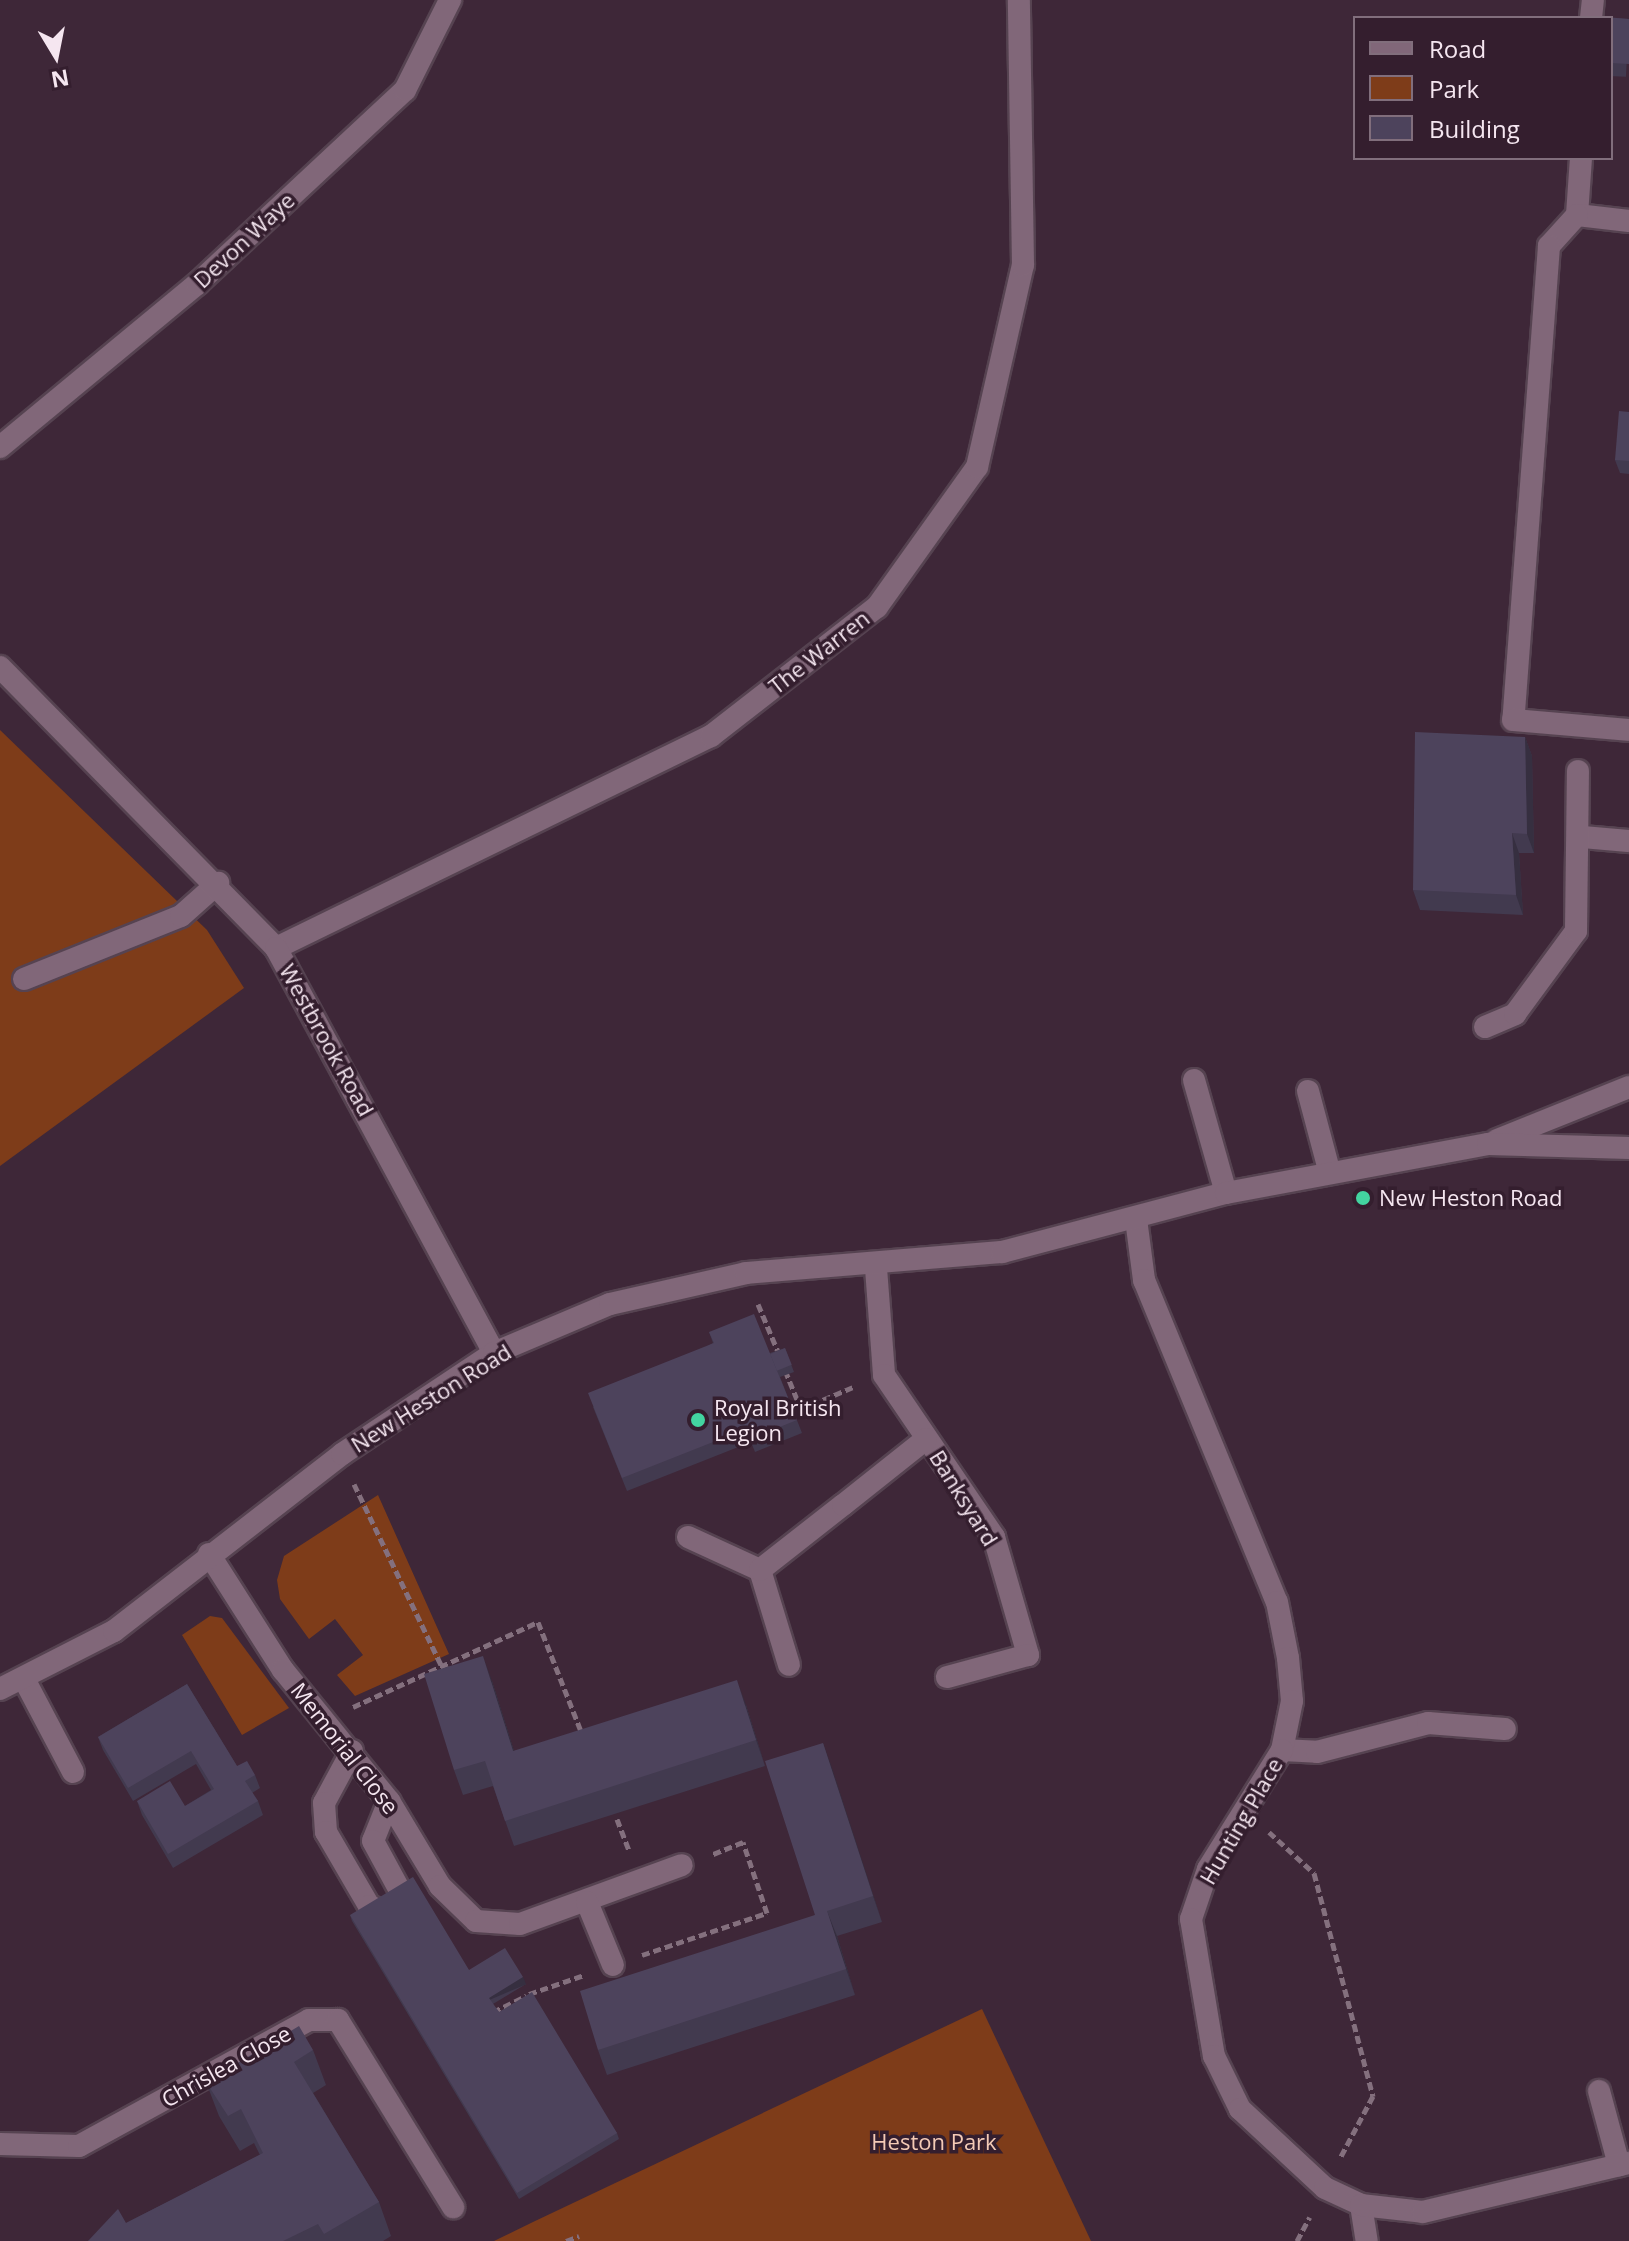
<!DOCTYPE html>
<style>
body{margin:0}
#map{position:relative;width:1629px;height:2241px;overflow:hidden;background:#3e2738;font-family:"Open Sans",sans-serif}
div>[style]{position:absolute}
.green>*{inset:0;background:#7e3c19}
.path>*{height:5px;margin-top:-2.5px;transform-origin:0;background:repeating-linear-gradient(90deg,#84707e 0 8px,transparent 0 12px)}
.roads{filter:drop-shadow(2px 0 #564351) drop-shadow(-2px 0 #564351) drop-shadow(0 2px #564351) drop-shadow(0 -2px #564351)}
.service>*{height:22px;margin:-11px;padding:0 11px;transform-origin:11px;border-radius:11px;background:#816779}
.minor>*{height:22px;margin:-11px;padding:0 11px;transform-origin:11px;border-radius:11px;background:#816779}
.tertiary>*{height:22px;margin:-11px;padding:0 11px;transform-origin:11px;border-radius:11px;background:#816779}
.wall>*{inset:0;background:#423a4f;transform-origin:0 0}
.shaded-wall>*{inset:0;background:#362f40;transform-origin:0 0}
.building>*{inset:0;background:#4d435c;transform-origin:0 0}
.dots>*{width:22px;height:22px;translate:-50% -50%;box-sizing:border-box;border:4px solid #341e2e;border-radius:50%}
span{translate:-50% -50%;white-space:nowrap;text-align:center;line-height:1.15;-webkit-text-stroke:7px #341e2e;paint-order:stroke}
.street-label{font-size:22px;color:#f5e6f0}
.poi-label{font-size:22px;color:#f5e6f0}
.left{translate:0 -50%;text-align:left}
.park-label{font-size:22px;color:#f4cab6}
.legend{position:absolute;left:1353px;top:16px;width:260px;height:144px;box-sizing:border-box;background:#341e2e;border:2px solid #816e7c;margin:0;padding:10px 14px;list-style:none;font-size:24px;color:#f5e6f0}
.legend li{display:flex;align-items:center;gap:16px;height:40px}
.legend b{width:40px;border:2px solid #816e7c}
.north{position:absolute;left:16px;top:16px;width:80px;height:80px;-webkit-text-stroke:6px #341e2e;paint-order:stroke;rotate:170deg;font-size:22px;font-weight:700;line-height:32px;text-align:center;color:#f5e6f0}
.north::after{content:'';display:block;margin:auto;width:28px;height:36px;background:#f5e6f0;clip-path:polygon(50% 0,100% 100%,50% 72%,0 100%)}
</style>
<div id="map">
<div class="green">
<div style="clip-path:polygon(0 730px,207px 930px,244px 988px,0 1166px)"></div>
<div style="clip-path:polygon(378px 1495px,449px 1654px,355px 1696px,337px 1675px,363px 1655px,335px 1619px,309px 1639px,280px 1599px,277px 1580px,284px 1556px)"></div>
<div style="clip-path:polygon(210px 1616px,222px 1618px,289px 1708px,242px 1735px,182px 1635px)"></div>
<div style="clip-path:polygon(982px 2009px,1091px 2241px,494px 2241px,533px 2222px)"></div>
</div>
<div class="path">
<div style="left:758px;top:1304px;width:54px;rotate:67.2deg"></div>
<div style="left:785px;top:1370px;width:42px;rotate:67.7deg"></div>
<div style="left:801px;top:1409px;width:56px;rotate:-22.9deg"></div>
<div style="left:354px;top:1484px;width:203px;rotate:64.3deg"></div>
<div style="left:353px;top:1707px;width:204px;rotate:-24.7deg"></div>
<div style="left:538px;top:1622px;width:123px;rotate:68.5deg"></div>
<div style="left:617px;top:1819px;width:33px;rotate:69deg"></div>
<div style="left:1269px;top:1832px;width:61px;rotate:42.3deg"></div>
<div style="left:1314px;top:1873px;width:231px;rotate:75.2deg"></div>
<div style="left:1373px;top:2096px;width:70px;rotate:118deg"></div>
<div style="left:642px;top:1955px;width:132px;rotate:-18.6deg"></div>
<div style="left:767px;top:1913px;width:75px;rotate:-108.7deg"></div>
<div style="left:743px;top:1842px;width:35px;rotate:158deg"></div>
<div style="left:529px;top:1994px;width:58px;rotate:-19.1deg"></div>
<div style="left:493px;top:2012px;width:37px;rotate:-26deg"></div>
<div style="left:566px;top:2241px;width:14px;rotate:-21deg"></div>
<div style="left:1297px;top:2241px;width:27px;rotate:-62deg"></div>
</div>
<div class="roads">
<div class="service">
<div style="left:1591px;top:18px;width:18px;rotate:-84deg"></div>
<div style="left:1577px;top:215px;width:57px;rotate:-86deg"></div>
<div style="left:1629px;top:221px;width:52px;rotate:-173.4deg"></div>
<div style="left:1577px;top:215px;width:42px;rotate:132.1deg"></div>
<div style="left:1549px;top:246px;width:475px;rotate:94.3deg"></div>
<div style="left:1513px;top:720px;width:116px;rotate:4.9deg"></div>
<div style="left:1582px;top:837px;width:47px;rotate:4.9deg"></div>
<div style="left:24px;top:979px;width:169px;rotate:-21.9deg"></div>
<div style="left:181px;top:916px;width:50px;rotate:-41.7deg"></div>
<div style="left:1485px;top:1027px;width:33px;rotate:-23deg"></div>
<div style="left:1515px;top:1014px;width:103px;rotate:-53.7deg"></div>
<div style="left:1576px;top:931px;width:160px;rotate:-89.3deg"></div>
<div style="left:1194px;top:1080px;width:117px;rotate:74.2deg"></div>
<div style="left:1308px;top:1091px;width:82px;rotate:75.1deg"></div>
<div style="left:688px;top:1537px;width:79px;rotate:24.6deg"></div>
<div style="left:760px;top:1570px;width:99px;rotate:73deg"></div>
<div style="left:760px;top:1570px;width:105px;rotate:-38.1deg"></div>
<div style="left:24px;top:1679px;width:105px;rotate:62.2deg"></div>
<div style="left:1282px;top:1750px;width:35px;rotate:3deg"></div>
<div style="left:1317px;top:1752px;width:115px;rotate:-14.6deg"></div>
<div style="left:1428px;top:1723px;width:77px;rotate:4.5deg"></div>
<div style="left:352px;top:1751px;width:59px;rotate:118.3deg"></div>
<div style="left:324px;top:1803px;width:29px;rotate:86deg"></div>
<div style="left:326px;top:1832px;width:86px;rotate:59.8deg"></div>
<div style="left:369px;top:1906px;width:28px;rotate:23deg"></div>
<div style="left:389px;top:1801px;width:43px;rotate:111.8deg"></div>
<div style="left:373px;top:1841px;width:52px;rotate:61.5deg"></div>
<div style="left:1599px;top:2091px;width:77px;rotate:74.9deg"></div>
<div style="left:1361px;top:2205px;width:36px;rotate:81deg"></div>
</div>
<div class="minor">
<div style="left:0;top:447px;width:256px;rotate:-39.6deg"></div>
<div style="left:197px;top:284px;width:284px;rotate:-43deg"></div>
<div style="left:405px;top:90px;width:101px;rotate:-63.4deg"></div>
<div style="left:276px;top:948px;width:484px;rotate:-26deg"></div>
<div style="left:711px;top:736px;width:210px;rotate:-37.9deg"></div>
<div style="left:877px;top:607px;width:172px;rotate:-54.5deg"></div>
<div style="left:977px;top:467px;width:207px;rotate:-77.2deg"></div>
<div style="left:1023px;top:265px;width:265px;rotate:-90.9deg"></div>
<div style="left:1136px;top:1219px;width:62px;rotate:82.5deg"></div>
<div style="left:1144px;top:1280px;width:348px;rotate:67.6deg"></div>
<div style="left:1277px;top:1602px;width:57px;rotate:78.9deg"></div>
<div style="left:1288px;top:1658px;width:43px;rotate:84.7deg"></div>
<div style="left:1292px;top:1701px;width:50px;rotate:101.5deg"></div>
<div style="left:1282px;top:1750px;width:140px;rotate:121.9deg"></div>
<div style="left:1208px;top:1869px;width:53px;rotate:108.8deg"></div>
<div style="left:1191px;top:1919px;width:139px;rotate:80.5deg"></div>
<div style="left:1214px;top:2056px;width:59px;rotate:63.9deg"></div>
<div style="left:1240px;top:2109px;width:116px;rotate:42.9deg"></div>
<div style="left:1325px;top:2188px;width:40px;rotate:25deg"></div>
<div style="left:1361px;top:2205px;width:62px;rotate:6.4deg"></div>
<div style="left:1423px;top:2212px;width:212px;rotate:-13.4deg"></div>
<div style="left:876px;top:1268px;width:107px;rotate:85.7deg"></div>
<div style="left:884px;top:1375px;width:196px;rotate:55.8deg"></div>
<div style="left:994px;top:1537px;width:123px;rotate:73.9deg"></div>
<div style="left:1028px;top:1655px;width:84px;rotate:164.8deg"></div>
<div style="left:843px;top:1505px;width:106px;rotate:-38.5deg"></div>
<div style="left:209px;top:1554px;width:138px;rotate:57.5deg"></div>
<div style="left:283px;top:1670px;width:169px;rotate:51deg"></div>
<div style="left:389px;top:1801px;width:99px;rotate:59deg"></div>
<div style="left:440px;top:1886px;width:50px;rotate:44.2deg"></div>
<div style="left:476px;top:1921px;width:44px;rotate:3.9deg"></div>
<div style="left:520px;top:1924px;width:172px;rotate:-20deg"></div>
<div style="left:587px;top:1902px;width:68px;rotate:67.6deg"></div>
<div style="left:0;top:2144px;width:79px;rotate:1.5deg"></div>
<div style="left:79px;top:2146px;width:262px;rotate:-28.7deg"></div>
<div style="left:309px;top:2020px;width:29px"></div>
<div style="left:338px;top:2020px;width:220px;rotate:58.4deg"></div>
</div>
<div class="tertiary">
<div style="left:0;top:667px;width:394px;rotate:45.5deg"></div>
<div style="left:276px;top:948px;width:460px;rotate:61.7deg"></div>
<div style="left:1497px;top:1140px;width:142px;rotate:-21.9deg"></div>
<div style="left:0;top:1689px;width:128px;rotate:-27deg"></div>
<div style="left:114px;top:1631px;width:289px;rotate:-37.8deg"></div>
<div style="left:342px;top:1454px;width:182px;rotate:-33.6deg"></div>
<div style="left:494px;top:1353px;width:126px;rotate:-22.9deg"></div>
<div style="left:610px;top:1304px;width:139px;rotate:-12.8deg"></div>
<div style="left:746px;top:1273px;width:257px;rotate:-4.7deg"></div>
<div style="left:1002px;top:1252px;width:232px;rotate:-14.8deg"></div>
<div style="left:1226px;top:1193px;width:267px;rotate:-10.6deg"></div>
<div style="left:1488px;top:1144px;width:141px;rotate:1.6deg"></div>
</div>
</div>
<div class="wall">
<div style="left:1611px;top:18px;width:18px;height:58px;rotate:3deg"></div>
<div style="clip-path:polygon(1629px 412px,1629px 474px,1620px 473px,1615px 460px)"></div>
<div style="clip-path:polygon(1525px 737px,1532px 756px,1534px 853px,1519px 853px,1523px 915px,1420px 910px,1413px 890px)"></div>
<div style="clip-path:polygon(709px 1332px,770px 1353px,785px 1348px,794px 1372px,780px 1377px,802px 1433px,755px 1452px,751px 1442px,627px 1491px,593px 1407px,713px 1343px)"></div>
<div style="clip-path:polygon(492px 1681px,514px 1751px,746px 1705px,765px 1766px,514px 1846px,493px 1786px,463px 1795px,454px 1770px)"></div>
<div style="clip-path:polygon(187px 1684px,237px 1766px,255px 1775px,260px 1788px,252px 1793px,258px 1801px,263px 1815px,173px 1868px,142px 1815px,137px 1801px,185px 1806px,211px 1790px,196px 1764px,133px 1801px,103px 1750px,98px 1737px)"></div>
<div style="clip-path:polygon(823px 1743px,882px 1922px,837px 1936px,855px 1995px,607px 2075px,598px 2050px,815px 1915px)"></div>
<div style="clip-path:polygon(350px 1915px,469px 1970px,526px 1984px,493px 2004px,499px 2012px,617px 2133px,619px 2139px,519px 2199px,352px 1921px)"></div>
<div style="clip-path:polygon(313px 2050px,326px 2085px,313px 2093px,379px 2202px,391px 2236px,383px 2241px,88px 2241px,126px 2223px,260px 2155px,254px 2143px,240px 2151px,219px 2116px,206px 2082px)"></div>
</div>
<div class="shaded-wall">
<div style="clip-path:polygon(1525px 737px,1532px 756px,1534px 853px,1527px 834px)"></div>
<div style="clip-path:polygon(1512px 833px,1519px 853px,1523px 915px,1516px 895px)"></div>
<div style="clip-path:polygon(483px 1656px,492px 1681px,522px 1776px,513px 1751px)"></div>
<div style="clip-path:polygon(737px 1680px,746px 1705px,765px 1766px,756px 1740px)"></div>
<div style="clip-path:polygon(823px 1743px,832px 1768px,882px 1922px,873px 1896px)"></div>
<div style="clip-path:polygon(827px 1911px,837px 1936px,855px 1995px,846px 1969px)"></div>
<div style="left:523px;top:1977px;width:8px;height:40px;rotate:67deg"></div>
</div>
<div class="building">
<div style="clip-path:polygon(1605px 17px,1629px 19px,1629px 64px,1611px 63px,1611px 18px)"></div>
<div style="clip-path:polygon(1619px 411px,1629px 412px,1629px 461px,1615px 460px)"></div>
<div style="clip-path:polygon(1415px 732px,1525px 737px,1527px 834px,1512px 833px,1516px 895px,1413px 890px)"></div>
<div style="clip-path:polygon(754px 1314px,797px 1420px,750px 1439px,746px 1429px,622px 1478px,588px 1393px,714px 1343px,709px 1332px)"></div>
<div style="left:785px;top:1348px;width:18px;height:16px;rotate:68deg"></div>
<div style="clip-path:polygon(483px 1656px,513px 1751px,737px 1680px,756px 1740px,505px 1821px,485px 1761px,454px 1770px,424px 1674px)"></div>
<div style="clip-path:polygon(187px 1684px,237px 1766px,247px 1761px,255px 1775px,245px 1781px,258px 1801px,168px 1854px,137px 1801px,170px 1781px,185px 1806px,214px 1789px,191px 1751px,128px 1788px,98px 1737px)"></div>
<div style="clip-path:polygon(823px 1743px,873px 1896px,827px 1911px,846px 1969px,598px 2050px,580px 1991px,815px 1915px,765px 1761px)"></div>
<div style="clip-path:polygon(413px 1877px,469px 1970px,505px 1948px,523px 1977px,489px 1998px,499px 2012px,532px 1992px,617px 2133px,517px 2193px,350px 1915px)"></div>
<div style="clip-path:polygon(299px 2026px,313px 2050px,294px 2062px,379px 2202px,324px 2234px,318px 2224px,283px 2241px,88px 2241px,118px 2209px,126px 2223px,263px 2153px,241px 2109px,228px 2116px,206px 2082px)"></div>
</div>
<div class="dots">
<div style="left:1363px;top:1198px;background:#43d4a0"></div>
<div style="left:698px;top:1420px;background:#43d4a0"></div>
</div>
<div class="street-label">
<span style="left:244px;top:240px;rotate:-43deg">Devon Waye</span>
<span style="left:819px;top:652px;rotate:-38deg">The Warren</span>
<span style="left:327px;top:1040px;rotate:61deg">Westbrook Road</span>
<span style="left:431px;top:1398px;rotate:-32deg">New Heston Road</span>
<span style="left:964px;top:1498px;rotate:58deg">Banksyard</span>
<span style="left:345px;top:1748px;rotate:52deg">Memorial Close</span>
<span style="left:1241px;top:1821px;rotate:-60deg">Hunting Place</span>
<span style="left:226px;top:2066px;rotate:-29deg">Chrislea Close</span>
</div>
<div class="poi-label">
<span class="left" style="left:1379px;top:1198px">New Heston Road</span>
<span class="left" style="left:714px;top:1420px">Royal British<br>Legion</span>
</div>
<div class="park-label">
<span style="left:934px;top:2142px">Heston Park</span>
</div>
<ul class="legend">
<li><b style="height:10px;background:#816779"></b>Road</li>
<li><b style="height:22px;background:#7e3c19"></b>Park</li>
<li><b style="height:22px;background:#4d435c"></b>Building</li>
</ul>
<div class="north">N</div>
</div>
